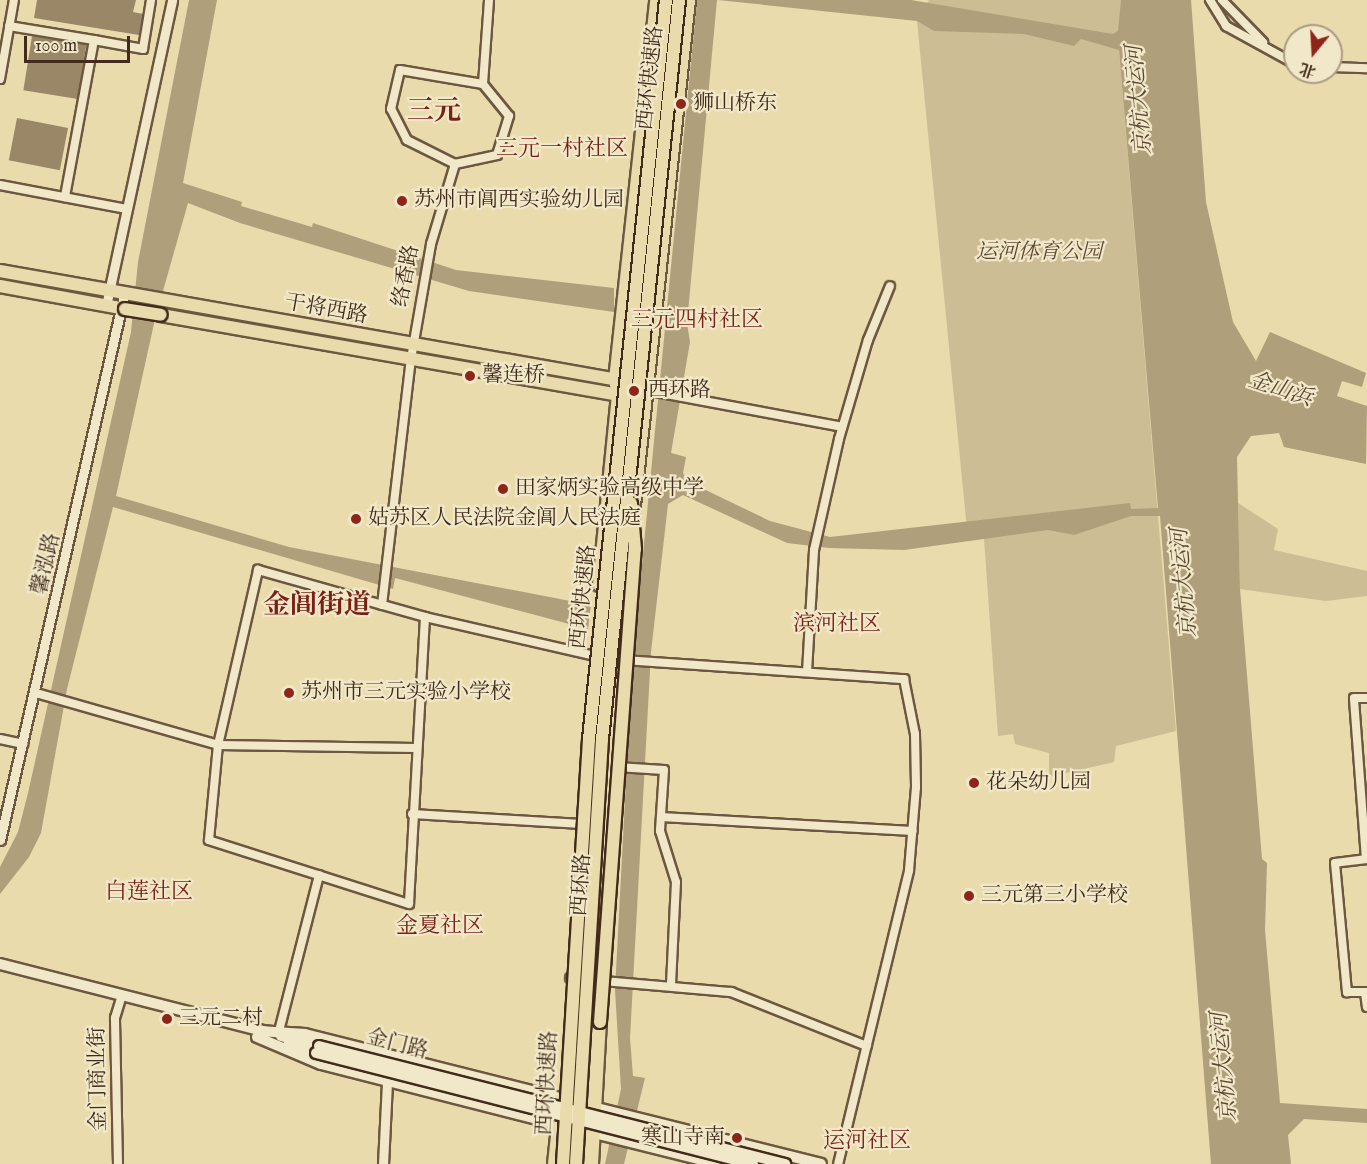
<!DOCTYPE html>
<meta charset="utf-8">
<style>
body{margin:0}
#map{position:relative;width:1367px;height:1164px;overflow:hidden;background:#e9dbac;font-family:"IM FELL English","Noto Serif SC",serif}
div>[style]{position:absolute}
.green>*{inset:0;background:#cdbd94}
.water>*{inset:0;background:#b09f7b}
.building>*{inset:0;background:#998767;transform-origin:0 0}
.roads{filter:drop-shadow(2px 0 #6c5740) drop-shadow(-2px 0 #6c5740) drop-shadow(0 2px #6c5740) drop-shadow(0 -2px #6c5740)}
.minor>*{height:8px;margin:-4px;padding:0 4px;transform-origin:4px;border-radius:4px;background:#f1e8c9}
.tertiary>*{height:9px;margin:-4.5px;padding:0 4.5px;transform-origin:4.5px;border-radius:4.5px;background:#f1e8c9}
.secondary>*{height:10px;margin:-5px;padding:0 5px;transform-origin:5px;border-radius:5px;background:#f1e8c9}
.primary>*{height:12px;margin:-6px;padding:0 6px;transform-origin:6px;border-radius:6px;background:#e9dbac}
.trunk>*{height:12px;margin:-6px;padding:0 6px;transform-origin:6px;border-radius:6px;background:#e9dbac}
.bridges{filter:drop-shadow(2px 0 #422b1c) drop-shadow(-2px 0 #422b1c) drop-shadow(0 2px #422b1c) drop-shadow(0 -2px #422b1c)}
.secondary-bridge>*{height:10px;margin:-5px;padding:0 5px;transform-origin:5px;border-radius:5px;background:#f1e8c9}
.primary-bridge>*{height:12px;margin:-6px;padding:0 6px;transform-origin:6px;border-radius:6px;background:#e9dbac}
.trunk-bridge>*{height:12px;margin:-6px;padding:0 6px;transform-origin:6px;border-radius:6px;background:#e9dbac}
.dots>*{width:16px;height:16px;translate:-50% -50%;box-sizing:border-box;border:3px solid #f1e8c9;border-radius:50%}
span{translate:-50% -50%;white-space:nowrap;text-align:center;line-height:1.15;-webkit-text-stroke:4.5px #f1e8c9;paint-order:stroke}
.street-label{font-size:21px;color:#422b1c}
.poi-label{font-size:21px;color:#422b1c}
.left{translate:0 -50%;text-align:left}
.right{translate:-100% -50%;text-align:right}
.park-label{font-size:21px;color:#5e4834;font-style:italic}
.water-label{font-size:22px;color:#5e4834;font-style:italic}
.neighbourhood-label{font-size:22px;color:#7a1f14}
.district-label{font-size:27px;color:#7a1f14;font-weight:700}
.north{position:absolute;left:1283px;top:24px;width:60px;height:60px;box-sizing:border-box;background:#f1e8c9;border:2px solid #ab9c84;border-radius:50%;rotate:198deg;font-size:16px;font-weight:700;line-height:24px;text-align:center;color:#422b1c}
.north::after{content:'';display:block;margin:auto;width:21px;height:27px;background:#8f2418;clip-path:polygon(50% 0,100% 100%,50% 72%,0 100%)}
.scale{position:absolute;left:24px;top:36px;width:106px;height:27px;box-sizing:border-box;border:3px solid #422b1c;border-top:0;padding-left:8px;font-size:18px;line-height:21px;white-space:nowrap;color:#422b1c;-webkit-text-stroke:4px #f1e8c9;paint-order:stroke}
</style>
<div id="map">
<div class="green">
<div style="clip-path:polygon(929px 0,1121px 0,1119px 50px,1176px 731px,1116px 746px,1114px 762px,1049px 777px,1049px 753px,1015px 744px,1013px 734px,998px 736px,984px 539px,968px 540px,917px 21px)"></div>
<div style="clip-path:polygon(1238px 503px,1278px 529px,1274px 550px,1367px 571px,1367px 596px,1326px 601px,1240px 589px)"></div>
</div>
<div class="water">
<div style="clip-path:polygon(189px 0,217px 0,183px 183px,242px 202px,241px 206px,312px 227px,313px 223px,456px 270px,614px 288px,614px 312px,469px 291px,240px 223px,188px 203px,155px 319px,116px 496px,289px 547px,591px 605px,588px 629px,395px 578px,393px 589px,113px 507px,67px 689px,41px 833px,29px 857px,0 894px,0 867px,18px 832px,28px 793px,131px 332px,138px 262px)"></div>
<div style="clip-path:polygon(697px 0,717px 0,687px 323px,690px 342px,671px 453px,686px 457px,683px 473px,687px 481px,770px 521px,830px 537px,1130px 503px,1131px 509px,1158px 508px,1119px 50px,1081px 39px,1074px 46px,1024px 34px,934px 31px,917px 21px,718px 0,911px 0,1113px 34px,1118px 31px,1121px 0,1191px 0,1206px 202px,1233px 322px,1256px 361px,1270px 332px,1366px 373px,1362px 387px,1342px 381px,1337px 396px,1367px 406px,1366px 464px,1284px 447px,1279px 433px,1251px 436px,1237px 457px,1240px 589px,1262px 859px,1267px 863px,1265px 930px,1280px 1103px,1367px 1109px,1367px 1123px,1304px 1119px,1288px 1135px,1291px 1164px,1211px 1164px,1160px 516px,1131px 516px,1074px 535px,1048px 530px,904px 550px,829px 548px,787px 543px,683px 495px,668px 504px,651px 652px,630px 1038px,633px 1076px,645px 1078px,624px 1164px,605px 1164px,621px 1089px,615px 990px,632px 667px)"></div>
</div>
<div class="building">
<div style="clip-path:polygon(37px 0,136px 0,133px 12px,143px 14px,139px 35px,34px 18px)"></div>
<div style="left:32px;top:36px;width:55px;height:55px;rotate:9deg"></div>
<div style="left:17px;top:118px;width:52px;height:43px;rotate:11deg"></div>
</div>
<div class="roads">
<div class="minor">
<div style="left:1210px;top:0;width:31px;rotate:58deg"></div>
<div style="left:1226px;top:26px;width:79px;rotate:28.8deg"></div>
<div style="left:1222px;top:0;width:59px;rotate:45.7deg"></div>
<div style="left:9px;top:26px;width:86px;rotate:9.4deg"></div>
<div style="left:94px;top:40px;width:160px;rotate:100.5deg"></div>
<div style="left:94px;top:40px;width:50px;rotate:10.4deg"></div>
<div style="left:143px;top:49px;width:50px;rotate:-80.7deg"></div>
<div style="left:1331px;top:67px;width:36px;rotate:2deg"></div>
<div style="left:0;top:79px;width:80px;rotate:-80deg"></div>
<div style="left:455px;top:164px;width:54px;rotate:-153.4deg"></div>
<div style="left:407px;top:140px;width:35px;rotate:-117deg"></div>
<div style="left:391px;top:109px;width:40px;rotate:-77deg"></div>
<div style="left:400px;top:70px;width:84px;rotate:9.6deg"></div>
<div style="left:0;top:185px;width:129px;rotate:10.7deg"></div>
<div style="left:645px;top:390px;width:200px;rotate:10.6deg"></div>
<div style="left:382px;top:605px;width:248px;rotate:-83.3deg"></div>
<div style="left:411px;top:359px;width:117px;rotate:-80.1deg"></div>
<div style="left:431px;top:244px;width:84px;rotate:-73.3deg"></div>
<div style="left:455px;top:164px;width:43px;rotate:-12.1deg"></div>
<div style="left:497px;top:155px;width:41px;rotate:-72.9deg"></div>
<div style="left:509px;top:116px;width:41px;rotate:-129.1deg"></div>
<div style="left:483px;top:84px;width:84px;rotate:-85.9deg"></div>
<div style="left:425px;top:617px;width:287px;rotate:93.2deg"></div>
<div style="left:409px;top:904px;width:210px;rotate:-162.3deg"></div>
<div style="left:209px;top:840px;width:95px;rotate:-84.6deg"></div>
<div style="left:218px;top:745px;width:180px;rotate:-77.1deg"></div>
<div style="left:258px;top:570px;width:173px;rotate:15.7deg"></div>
<div style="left:425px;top:617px;width:180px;rotate:12.9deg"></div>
<div style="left:624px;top:660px;width:281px;rotate:3.9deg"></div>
<div style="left:904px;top:679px;width:56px;rotate:78.7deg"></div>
<div style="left:915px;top:734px;width:53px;rotate:88.9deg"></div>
<div style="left:916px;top:787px;width:84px;rotate:94.8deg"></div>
<div style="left:909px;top:871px;width:301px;rotate:103.6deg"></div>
<div style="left:807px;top:672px;width:122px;rotate:-86.7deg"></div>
<div style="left:814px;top:550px;width:114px;rotate:-77.3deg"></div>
<div style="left:839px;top:439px;width:103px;rotate:-73.7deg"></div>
<div style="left:868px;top:340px;width:58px;rotate:-67.8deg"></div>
<div style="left:36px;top:693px;width:189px;rotate:15.9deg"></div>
<div style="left:218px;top:745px;width:197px;rotate:0.9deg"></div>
<div style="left:0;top:739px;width:24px;rotate:12deg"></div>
<div style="left:617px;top:767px;width:47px;rotate:3.7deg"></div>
<div style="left:664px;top:770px;width:61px;rotate:93.8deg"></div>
<div style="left:660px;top:831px;width:53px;rotate:72.6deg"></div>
<div style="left:676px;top:882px;width:104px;rotate:92.8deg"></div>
<div style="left:412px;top:814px;width:166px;rotate:3.4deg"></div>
<div style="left:661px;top:817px;width:252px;rotate:3.2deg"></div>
<div style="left:1366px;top:859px;width:161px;rotate:-94.3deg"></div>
<div style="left:1354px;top:698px;width:13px"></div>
<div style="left:1367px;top:859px;width:32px;rotate:173deg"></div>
<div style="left:1335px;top:863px;width:130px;rotate:84.7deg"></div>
<div style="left:1347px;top:992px;width:20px"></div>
<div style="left:570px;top:978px;width:162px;rotate:5deg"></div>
<div style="left:731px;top:992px;width:146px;rotate:21.7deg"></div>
<div style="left:1365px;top:993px;width:14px;rotate:82deg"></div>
<div style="left:279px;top:1031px;width:161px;rotate:-75.6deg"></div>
<div style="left:118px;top:1164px;width:146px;rotate:-91.2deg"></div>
<div style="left:115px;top:1018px;width:24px;rotate:-73deg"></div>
</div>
<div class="tertiary">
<div style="left:106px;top:306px;width:313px;rotate:-77.8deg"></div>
<div style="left:0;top:840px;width:559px;rotate:-77.18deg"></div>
<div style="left:383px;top:1164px;width:83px;rotate:-87.2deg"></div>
</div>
<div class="secondary">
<div style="left:0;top:964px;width:275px;rotate:14.3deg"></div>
<div style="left:259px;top:1031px;width:46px;rotate:3.7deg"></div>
<div style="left:305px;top:1034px;width:271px;rotate:14.1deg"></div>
<div style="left:281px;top:1036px;width:39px;rotate:15deg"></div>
<div style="left:257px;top:1037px;width:69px;rotate:22.9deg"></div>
<div style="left:321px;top:1064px;width:252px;rotate:14.3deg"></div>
<div style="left:288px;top:1045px;width:29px;rotate:16deg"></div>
<div style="left:589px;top:1106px;width:239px;rotate:14deg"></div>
<div style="left:586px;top:1131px;width:136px;rotate:14deg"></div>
</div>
<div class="primary">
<div style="left:0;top:271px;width:634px;rotate:10deg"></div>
<div style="left:0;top:286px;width:127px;rotate:10.4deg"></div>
<div style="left:631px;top:297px;width:15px;rotate:53deg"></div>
<div style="left:640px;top:309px;width:48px;rotate:95.9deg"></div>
<div style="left:161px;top:315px;width:490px;rotate:9.9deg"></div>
<div style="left:633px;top:515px;width:518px;rotate:-83.79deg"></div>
<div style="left:599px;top:585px;width:201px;rotate:-84.3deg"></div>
<div style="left:585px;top:1164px;width:424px;rotate:-86.5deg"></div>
<div style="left:611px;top:741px;width:183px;rotate:-84.4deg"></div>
</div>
<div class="trunk">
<div style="left:618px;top:395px;width:15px;rotate:-101deg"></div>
<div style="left:615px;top:380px;width:382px;rotate:-83.8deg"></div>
<div style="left:554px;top:1164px;width:65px;rotate:-83.9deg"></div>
<div style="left:592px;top:1164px;width:142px;rotate:-86.8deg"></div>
</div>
</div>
<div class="bridges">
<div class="secondary-bridge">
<div style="left:319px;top:1046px;width:481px;rotate:14.2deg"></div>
<div style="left:316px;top:1053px;width:451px;rotate:14.3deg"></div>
</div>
<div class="primary-bridge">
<div style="left:125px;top:309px;width:36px;rotate:9deg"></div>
</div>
<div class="trunk-bridge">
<div style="left:600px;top:1022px;width:474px;rotate:-85.8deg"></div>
<div style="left:635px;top:549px;width:46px;rotate:-95deg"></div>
<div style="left:563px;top:1164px;width:426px;rotate:-86.5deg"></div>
<div style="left:589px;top:739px;width:743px;rotate:-84.05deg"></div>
<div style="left:576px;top:1164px;width:426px;rotate:-86.5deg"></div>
<div style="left:602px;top:739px;width:743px;rotate:-84.05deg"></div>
</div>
</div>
<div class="dots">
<div style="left:681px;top:104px;background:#8f2418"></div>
<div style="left:402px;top:201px;background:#8f2418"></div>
<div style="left:470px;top:376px;background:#8f2418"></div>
<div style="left:634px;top:391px;background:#8f2418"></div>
<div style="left:503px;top:489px;background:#8f2418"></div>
<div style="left:356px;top:519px;background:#8f2418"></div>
<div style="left:289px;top:693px;background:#8f2418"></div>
<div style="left:974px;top:783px;background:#8f2418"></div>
<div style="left:969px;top:896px;background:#8f2418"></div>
<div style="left:167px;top:1019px;background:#8f2418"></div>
<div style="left:737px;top:1138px;background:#8f2418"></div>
</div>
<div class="street-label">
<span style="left:651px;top:78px;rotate:-84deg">西环快速路</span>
<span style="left:407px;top:276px;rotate:-79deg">络香路</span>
<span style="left:326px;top:310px;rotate:10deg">干将西路</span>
<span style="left:47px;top:564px;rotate:-77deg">馨泓路</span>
<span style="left:584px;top:597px;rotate:-84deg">西环快速路</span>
<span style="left:582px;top:885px;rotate:-86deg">西环路</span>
<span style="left:397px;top:1045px;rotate:14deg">金门路</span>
<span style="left:99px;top:1079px;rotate:-91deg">金门商业街</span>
<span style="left:548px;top:1083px;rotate:-87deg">西环快速路</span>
</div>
<div class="poi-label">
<span class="left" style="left:693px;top:104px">狮山桥东</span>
<span class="left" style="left:414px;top:201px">苏州市阊西实验幼儿园</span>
<span class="left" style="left:482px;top:376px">馨连桥</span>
<span class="left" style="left:648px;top:391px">西环路</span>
<span class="left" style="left:515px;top:489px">田家炳实验高级中学</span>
<span class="left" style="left:368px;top:519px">姑苏区人民法院金阊人民法庭</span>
<span class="left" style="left:301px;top:693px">苏州市三元实验小学校</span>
<span class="left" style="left:986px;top:783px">花朵幼儿园</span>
<span class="left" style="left:981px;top:896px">三元第三小学校</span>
<span class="left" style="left:179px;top:1019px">三元二村</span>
<span class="right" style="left:725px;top:1138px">寒山寺南</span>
</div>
<div class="park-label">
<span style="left:1039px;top:253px">运河体育公园</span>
</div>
<div class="water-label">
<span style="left:1140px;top:100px;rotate:-95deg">京杭大运河</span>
<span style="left:1280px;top:390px;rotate:18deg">金山浜</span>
<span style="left:1185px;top:583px;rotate:-95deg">京杭大运河</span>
<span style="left:1225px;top:1067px;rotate:-95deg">京杭大运河</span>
</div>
<div class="neighbourhood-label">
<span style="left:562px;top:150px">三元一村社区</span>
<span style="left:697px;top:321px">三元四村社区</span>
<span style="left:837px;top:625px">滨河社区</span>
<span style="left:149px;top:893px">白莲社区</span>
<span style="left:440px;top:927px">金夏社区</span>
<span style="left:867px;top:1142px">运河社区</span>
</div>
<div class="district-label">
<span style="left:434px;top:113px">三元</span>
<span style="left:317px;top:607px">金阊街道</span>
</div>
<div class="north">北</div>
<div class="scale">100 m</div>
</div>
